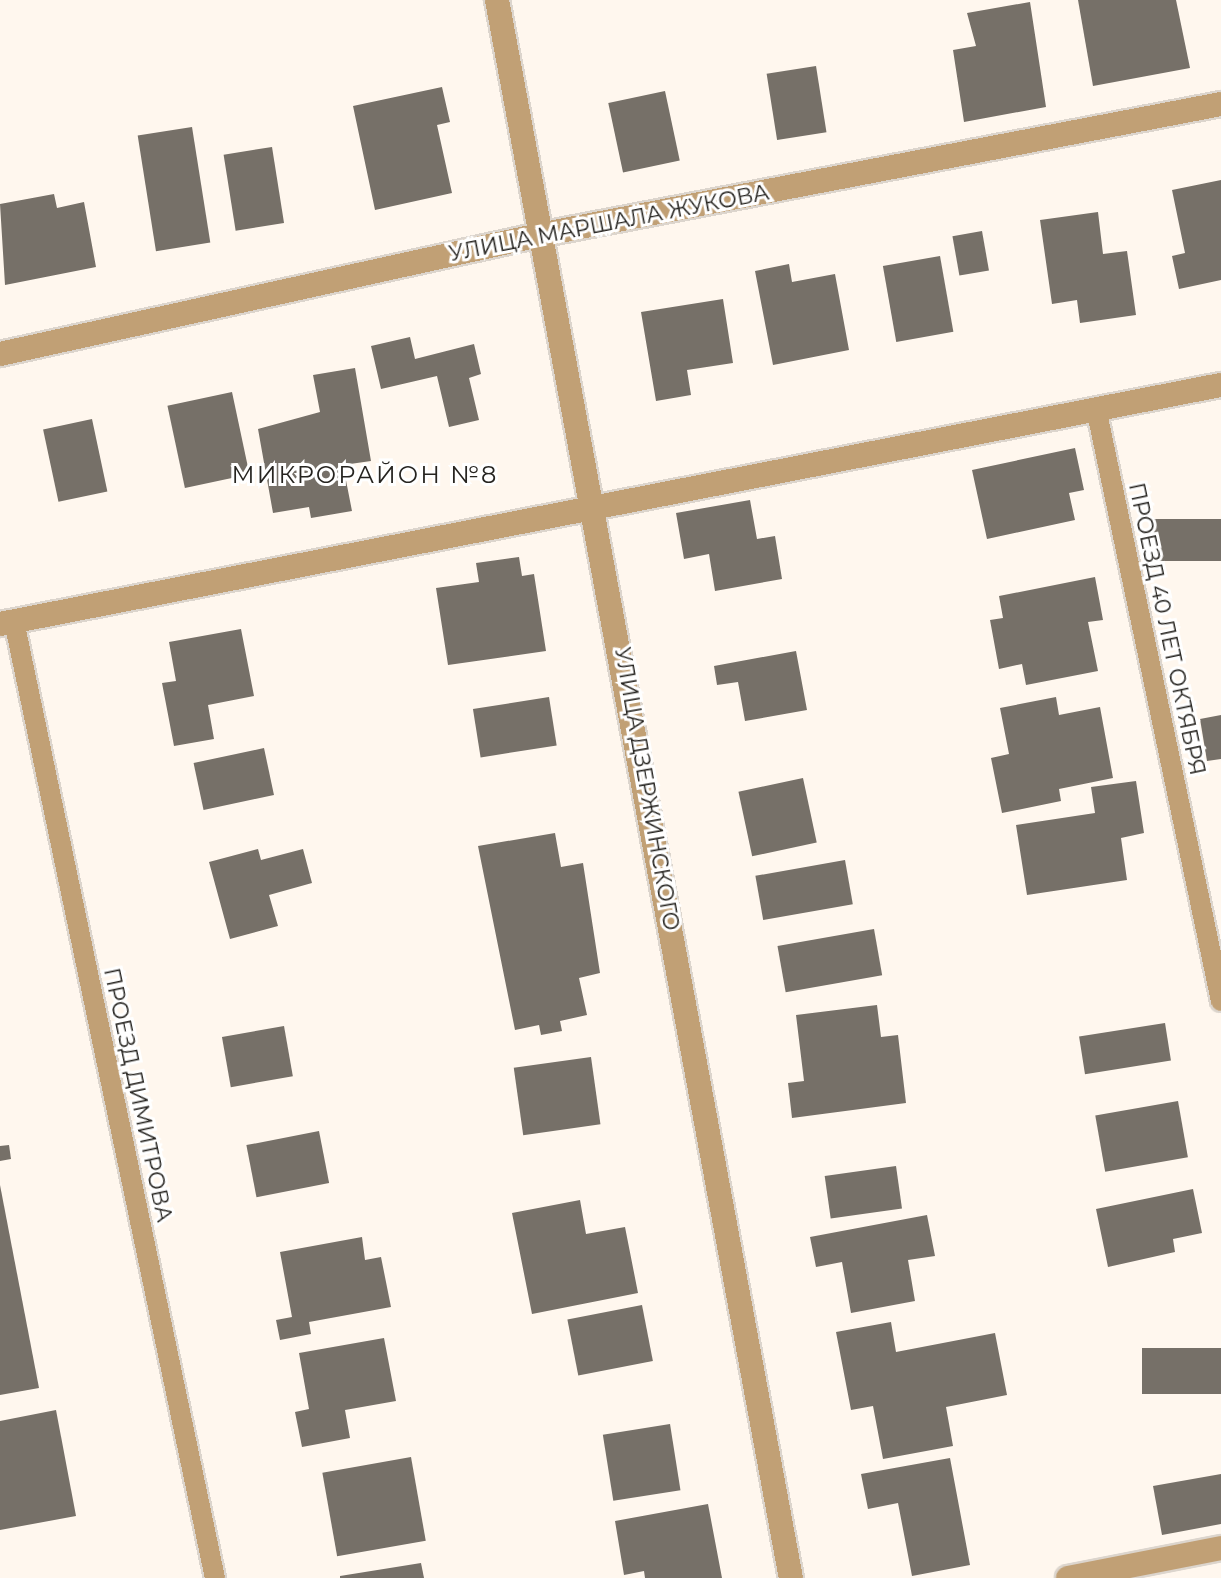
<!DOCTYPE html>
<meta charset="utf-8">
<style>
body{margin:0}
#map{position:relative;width:1221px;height:1578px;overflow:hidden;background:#fff7ee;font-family:Montserrat,sans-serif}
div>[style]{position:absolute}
.building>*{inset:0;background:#767068;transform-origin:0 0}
.roads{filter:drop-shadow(2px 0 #dcd5cd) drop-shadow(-2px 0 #dcd5cd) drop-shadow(0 2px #dcd5cd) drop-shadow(0 -2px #dcd5cd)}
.lane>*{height:20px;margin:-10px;padding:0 10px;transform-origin:10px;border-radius:10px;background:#c1a075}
.street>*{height:24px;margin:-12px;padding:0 12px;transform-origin:12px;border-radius:12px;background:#c1a075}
span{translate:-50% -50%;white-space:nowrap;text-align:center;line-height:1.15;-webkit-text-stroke:6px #fff;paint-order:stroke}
.street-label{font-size:22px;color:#262420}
.neighbourhood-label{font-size:24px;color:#262420;letter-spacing:2px}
</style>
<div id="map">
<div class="building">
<div style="clip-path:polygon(1078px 0,1176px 0,1190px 68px,1093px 86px)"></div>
<div style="clip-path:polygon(1030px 2px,1046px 107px,964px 122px,953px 50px,976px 46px,967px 13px)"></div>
<div style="left:816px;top:66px;width:67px;height:50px;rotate:81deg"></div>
<div style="clip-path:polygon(442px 87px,450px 122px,437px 125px,452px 193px,375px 210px,353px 106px)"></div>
<div style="left:665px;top:91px;width:71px;height:58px;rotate:78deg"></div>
<div style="left:192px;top:127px;width:117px;height:55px;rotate:81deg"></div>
<div style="left:272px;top:147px;width:77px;height:49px;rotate:81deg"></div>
<div style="clip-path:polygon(1221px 180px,1221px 280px,1179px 289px,1172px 256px,1185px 253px,1172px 190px)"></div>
<div style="clip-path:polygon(54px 194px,57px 208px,84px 202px,96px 267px,5px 285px,0 204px)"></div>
<div style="clip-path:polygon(1098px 212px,1103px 254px,1127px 251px,1136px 315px,1080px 323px,1077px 300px,1052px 304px,1040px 220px)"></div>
<div style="left:982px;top:231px;width:40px;height:30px;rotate:80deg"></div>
<div style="left:940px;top:256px;width:77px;height:58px;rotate:80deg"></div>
<div style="clip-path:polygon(789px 264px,792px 282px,835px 274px,849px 350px,773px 365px,755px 271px)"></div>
<div style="clip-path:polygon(723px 299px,733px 363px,687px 370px,691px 395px,656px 401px,641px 312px)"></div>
<div style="clip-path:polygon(410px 337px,415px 359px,474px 344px,481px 374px,469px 378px,479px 420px,449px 427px,437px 376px,381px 389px,371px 346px)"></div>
<div style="clip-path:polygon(355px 368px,371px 461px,343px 465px,352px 511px,311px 518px,309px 507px,273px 513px,258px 429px,320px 412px,313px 375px)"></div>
<div style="left:232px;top:392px;width:84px;height:66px;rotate:78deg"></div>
<div style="left:92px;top:419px;width:74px;height:50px;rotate:78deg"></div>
<div style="clip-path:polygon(1075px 448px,1084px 490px,1069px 493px,1075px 520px,987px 539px,972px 470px)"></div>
<div style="clip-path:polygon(750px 500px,757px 539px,775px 536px,782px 579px,715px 591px,709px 554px,684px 559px,676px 513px)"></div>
<div style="left:1221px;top:519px;width:42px;height:69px;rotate:90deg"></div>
<div style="clip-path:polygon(519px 557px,522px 576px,534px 574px,546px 651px,448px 665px,436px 588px,479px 582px,476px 563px)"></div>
<div style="clip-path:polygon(1095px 577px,1103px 620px,1088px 622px,1098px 671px,1026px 685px,1022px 664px,999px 669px,990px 620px,1003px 618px,999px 596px)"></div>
<div style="clip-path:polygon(241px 629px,254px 696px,208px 705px,214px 739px,174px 746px,162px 683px,176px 681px,169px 642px)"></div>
<div style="clip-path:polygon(796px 651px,807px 710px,745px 721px,738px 682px,717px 685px,714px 666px)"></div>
<div style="left:549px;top:697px;width:49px;height:77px;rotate:81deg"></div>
<div style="clip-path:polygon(1056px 697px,1059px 715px,1100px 707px,1113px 778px,1059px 789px,1061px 801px,1002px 813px,991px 758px,1009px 754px,1000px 708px)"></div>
<div style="clip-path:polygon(1221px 715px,1221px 759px,1207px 761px,1200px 719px)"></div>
<div style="left:264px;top:748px;width:48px;height:72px;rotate:78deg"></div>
<div style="left:803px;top:778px;width:66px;height:66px;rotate:78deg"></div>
<div style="clip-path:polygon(1136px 781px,1144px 833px,1121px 838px,1127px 880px,1027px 895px,1016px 825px,1095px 813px,1091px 787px)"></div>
<div style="clip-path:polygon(555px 833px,561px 867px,583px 863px,600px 973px,579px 978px,587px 1015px,560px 1021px,562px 1031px,541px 1035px,539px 1025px,515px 1030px,478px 846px)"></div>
<div style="clip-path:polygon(258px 849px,261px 860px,303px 849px,312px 883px,269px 895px,278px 926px,230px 939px,209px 862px)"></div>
<div style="left:845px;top:860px;width:45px;height:91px;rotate:80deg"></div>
<div style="left:874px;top:929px;width:47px;height:98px;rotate:80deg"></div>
<div style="clip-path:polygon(877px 1005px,881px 1037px,898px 1035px,906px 1103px,792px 1118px,788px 1083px,804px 1081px,796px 1015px)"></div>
<div style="left:1165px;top:1023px;width:38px;height:87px;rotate:81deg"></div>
<div style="left:284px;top:1026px;width:51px;height:63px;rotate:80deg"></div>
<div style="left:591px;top:1057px;width:68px;height:78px;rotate:82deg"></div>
<div style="left:1178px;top:1101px;width:57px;height:84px;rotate:80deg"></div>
<div style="left:319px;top:1131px;width:53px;height:74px;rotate:79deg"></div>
<div style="clip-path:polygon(9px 1145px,11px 1159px,0 1161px,0 1146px)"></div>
<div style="left:896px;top:1166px;width:43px;height:72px;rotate:82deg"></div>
<div style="clip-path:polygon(0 1185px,39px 1388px,0 1395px)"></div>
<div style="clip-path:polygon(1193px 1189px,1202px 1233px,1173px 1239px,1175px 1252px,1108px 1267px,1096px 1209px)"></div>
<div style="clip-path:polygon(580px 1200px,586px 1234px,625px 1227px,638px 1293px,532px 1314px,512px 1213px)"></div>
<div style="clip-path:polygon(927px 1215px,935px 1256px,908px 1260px,915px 1301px,851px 1313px,842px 1262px,816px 1267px,810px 1237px)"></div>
<div style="clip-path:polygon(362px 1237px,365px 1260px,381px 1257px,391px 1307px,309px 1322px,311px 1334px,280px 1340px,276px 1320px,292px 1317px,280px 1252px)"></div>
<div style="left:642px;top:1305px;width:57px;height:76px;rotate:79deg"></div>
<div style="clip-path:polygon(891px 1322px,896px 1352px,995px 1333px,1007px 1395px,946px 1407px,953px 1446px,883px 1459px,873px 1406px,851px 1410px,836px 1332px)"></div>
<div style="clip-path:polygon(384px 1338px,396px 1401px,345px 1410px,350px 1438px,302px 1447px,295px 1412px,309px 1409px,299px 1353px)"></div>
<div style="left:1221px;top:1348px;width:46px;height:79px;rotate:90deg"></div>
<div style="clip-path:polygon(56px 1410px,76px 1516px,0 1530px,0 1421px)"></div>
<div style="left:670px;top:1424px;width:67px;height:68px;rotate:81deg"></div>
<div style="left:411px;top:1457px;width:85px;height:90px;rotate:80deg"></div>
<div style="clip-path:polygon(950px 1458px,970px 1565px,912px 1576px,898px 1503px,868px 1509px,861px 1474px)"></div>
<div style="clip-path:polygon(1221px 1474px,1221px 1524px,1162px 1535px,1153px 1486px)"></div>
<div style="clip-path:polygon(708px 1504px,722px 1578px,645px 1578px,644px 1571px,624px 1575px,615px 1521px)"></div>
<div style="clip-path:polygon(421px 1563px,424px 1578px,340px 1578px,340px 1576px)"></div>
</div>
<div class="roads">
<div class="lane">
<div style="left:1096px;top:408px;width:606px;rotate:78.1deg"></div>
<div style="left:14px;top:621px;width:978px;rotate:78.14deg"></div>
</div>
<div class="street">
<div style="left:497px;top:0;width:1605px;rotate:79.45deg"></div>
<div style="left:0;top:354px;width:557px;rotate:-12.44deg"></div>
<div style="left:544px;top:234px;width:689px;rotate:-10.87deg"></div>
<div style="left:0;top:624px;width:1244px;rotate:-11.08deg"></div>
<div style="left:1068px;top:1578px;width:156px;rotate:-11.1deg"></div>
</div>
</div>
<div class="street-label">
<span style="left:609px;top:223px;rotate:-11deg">УЛИЦА МАРШАЛА ЖУКОВА</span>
<span style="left:1167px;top:629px;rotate:78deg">ПРОЕЗД 40 ЛЕТ ОКТЯБРЯ</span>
<span style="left:647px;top:789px;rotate:80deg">УЛИЦА ДЗЕРЖИНСКОГО</span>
<span style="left:138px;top:1095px;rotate:78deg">ПРОЕЗД ДИМИТРОВА</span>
</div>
<div class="neighbourhood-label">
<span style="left:365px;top:475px">МИКРОРАЙОН №8</span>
</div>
</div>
